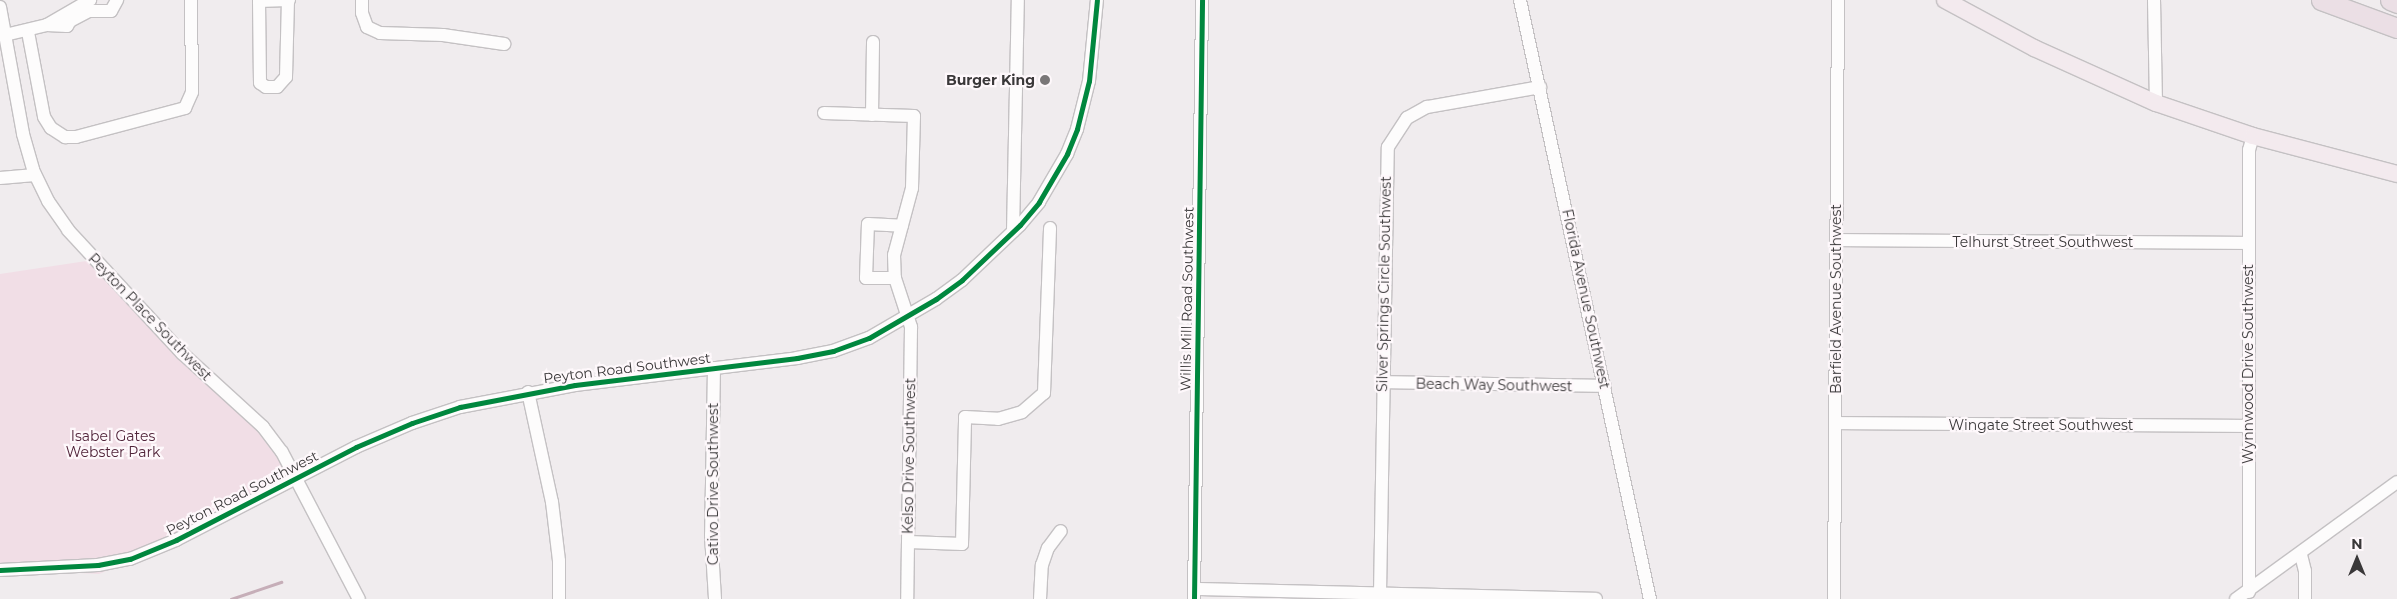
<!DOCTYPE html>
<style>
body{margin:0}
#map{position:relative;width:2397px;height:599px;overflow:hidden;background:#f0ecee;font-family:Montserrat,sans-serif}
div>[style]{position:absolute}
.green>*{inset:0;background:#f1dee6}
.stream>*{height:2.5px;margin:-1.25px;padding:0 1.25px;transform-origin:1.25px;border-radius:1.25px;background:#c6aeb8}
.roads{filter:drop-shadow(1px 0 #c4c1c3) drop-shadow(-1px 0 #c4c1c3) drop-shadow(0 1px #c4c1c3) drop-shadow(0 -1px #c4c1c3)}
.minor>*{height:12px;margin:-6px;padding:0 6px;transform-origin:6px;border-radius:6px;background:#fdfcfc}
.major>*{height:16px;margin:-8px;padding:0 8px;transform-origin:8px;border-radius:8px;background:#f3eaee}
.highway>*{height:19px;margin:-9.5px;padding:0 9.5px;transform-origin:9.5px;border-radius:9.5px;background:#ebdfe5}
.cycleway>*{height:5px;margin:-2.5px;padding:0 2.5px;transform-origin:2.5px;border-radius:2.5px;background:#00873e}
.dots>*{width:14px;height:14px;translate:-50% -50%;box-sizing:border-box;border:2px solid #fef8fb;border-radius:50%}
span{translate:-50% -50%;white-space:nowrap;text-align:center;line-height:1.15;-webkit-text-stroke:4.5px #fef8fb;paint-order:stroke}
.poi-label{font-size:14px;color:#3a3839;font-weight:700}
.right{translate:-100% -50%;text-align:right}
.street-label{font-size:14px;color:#3a3839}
.park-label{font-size:14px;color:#51243a}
.north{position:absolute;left:2332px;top:534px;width:50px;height:50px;-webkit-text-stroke:4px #fef8fb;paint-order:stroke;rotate:0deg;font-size:14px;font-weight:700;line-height:20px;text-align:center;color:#3a3839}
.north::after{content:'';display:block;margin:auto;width:18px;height:22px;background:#3a3839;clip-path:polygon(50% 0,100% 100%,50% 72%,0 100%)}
</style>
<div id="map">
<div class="green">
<div style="clip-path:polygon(93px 260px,248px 419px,294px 480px,161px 548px,99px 574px,0 569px,0 274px)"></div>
</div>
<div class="stream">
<div style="left:231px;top:599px;width:53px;rotate:-18.8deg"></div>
</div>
<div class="roads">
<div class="minor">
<div style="left:288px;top:0;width:77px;rotate:91.5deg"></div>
<div style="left:286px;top:77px;width:13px;rotate:132deg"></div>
<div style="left:277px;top:87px;width:11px;rotate:180deg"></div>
<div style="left:266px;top:87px;width:7px;rotate:-146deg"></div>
<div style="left:260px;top:83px;width:82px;rotate:-90.7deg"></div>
<div style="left:259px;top:1px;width:29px;rotate:-2deg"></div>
<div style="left:288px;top:0;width:1px"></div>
<div style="left:362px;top:0;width:13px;rotate:90deg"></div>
<div style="left:362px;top:13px;width:15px;rotate:70deg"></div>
<div style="left:367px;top:27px;width:14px;rotate:25deg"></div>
<div style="left:380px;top:33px;width:63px;rotate:1.8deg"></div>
<div style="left:443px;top:35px;width:62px;rotate:8.4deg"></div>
<div style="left:1520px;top:0;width:613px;rotate:77.76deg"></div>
<div style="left:2154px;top:0;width:103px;rotate:88.9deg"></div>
<div style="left:0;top:7px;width:129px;rotate:79.7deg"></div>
<div style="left:23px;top:134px;width:37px;rotate:74deg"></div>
<div style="left:33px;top:170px;width:34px;rotate:64deg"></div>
<div style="left:48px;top:201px;width:35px;rotate:55deg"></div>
<div style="left:68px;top:230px;width:168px;rotate:47.2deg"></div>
<div style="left:182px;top:353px;width:110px;rotate:42.4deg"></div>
<div style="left:263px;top:427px;width:31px;rotate:53deg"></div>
<div style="left:282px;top:452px;width:166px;rotate:62.4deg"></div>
<div style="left:47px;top:25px;width:20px;rotate:3deg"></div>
<div style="left:67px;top:26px;width:6px;rotate:-59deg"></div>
<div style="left:70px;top:21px;width:21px;rotate:-28deg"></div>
<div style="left:89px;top:11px;width:22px"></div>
<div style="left:111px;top:11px;width:13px;rotate:-61deg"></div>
<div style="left:28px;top:32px;width:86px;rotate:79.3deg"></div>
<div style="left:44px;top:117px;width:13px;rotate:58deg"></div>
<div style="left:51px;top:128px;width:17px;rotate:33deg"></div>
<div style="left:65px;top:137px;width:11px"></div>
<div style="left:76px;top:137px;width:113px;rotate:-14.9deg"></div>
<div style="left:185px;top:108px;width:17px;rotate:-66deg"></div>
<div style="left:192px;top:92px;width:92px;rotate:-90.6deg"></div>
<div style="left:5px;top:35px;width:43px;rotate:-13.4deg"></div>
<div style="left:47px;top:25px;width:50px;rotate:-30.2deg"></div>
<div style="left:824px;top:113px;width:90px;rotate:1.9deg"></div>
<div style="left:914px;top:116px;width:72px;rotate:91.6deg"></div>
<div style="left:912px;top:188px;width:69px;rotate:105deg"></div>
<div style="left:894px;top:255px;width:23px;rotate:88deg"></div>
<div style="left:895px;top:278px;width:52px;rotate:71.9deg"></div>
<div style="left:911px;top:327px;width:272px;rotate:90.8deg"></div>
<div style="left:872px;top:115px;width:73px;rotate:-89.2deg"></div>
<div style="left:0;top:178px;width:35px;rotate:-5deg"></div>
<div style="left:1013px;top:231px;width:231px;rotate:-88.8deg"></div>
<div style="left:1836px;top:240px;width:413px;rotate:0.4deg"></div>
<div style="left:895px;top:278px;width:29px;rotate:180deg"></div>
<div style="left:866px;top:278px;width:54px;rotate:-87.9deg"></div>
<div style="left:868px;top:224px;width:34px;rotate:3deg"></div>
<div style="left:714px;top:368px;width:167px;rotate:91deg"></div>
<div style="left:711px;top:535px;width:64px;rotate:86.4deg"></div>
<div style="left:1383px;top:382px;width:222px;rotate:1deg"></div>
<div style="left:528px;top:392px;width:113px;rotate:77.7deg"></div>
<div style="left:552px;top:502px;width:59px;rotate:83.2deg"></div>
<div style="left:559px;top:561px;width:38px;rotate:90deg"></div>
<div style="left:1835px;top:423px;width:413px;rotate:0.4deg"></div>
<div style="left:909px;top:542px;width:53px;rotate:2.2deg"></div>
<div style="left:962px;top:544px;width:127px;rotate:-88.6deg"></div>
<div style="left:965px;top:417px;width:33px;rotate:3deg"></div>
<div style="left:998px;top:419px;width:25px;rotate:-16deg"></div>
<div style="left:1022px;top:412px;width:29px;rotate:-41deg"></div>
<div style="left:1044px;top:393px;width:165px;rotate:-87.9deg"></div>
<div style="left:2301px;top:555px;width:16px;rotate:76deg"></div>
<div style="left:2305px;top:571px;width:28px;rotate:90deg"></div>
<div style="left:0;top:570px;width:98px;rotate:-2.9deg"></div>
<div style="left:98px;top:565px;width:33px;rotate:-11deg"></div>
<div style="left:130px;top:559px;width:50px;rotate:-22.4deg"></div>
<div style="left:176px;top:540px;width:203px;rotate:-27.3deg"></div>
<div style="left:356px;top:447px;width:61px;rotate:-23.2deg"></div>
<div style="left:412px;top:423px;width:51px;rotate:-18.4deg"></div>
<div style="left:460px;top:407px;width:117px;rotate:-10.8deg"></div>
<div style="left:575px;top:385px;width:224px;rotate:-6.9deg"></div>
<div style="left:797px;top:358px;width:37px;rotate:-11deg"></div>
<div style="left:833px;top:351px;width:38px;rotate:-20deg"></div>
<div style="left:869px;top:338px;width:78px;rotate:-30.2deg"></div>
<div style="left:936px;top:299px;width:32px;rotate:-36deg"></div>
<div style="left:962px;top:280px;width:80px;rotate:-43.5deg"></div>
<div style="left:1020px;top:225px;width:30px;rotate:-50deg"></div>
<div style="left:1039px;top:202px;width:56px;rotate:-59.7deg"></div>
<div style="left:1067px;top:154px;width:27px;rotate:-68deg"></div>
<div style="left:1077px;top:129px;width:49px;rotate:-76deg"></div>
<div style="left:1089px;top:81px;width:81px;rotate:-84.4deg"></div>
<div style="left:1195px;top:589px;width:401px;rotate:1.4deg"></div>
<div style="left:2249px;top:592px;width:442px;rotate:-90deg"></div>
<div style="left:2249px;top:150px;width:15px;rotate:-74deg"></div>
<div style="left:1380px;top:594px;width:447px;rotate:-89deg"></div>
<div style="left:1388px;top:147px;width:35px;rotate:-57deg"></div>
<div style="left:1407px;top:118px;width:23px;rotate:-29deg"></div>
<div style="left:1427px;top:107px;width:115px;rotate:-10deg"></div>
<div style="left:1040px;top:599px;width:34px;rotate:-87deg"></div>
<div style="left:1042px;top:565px;width:18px;rotate:-71deg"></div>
<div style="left:1048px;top:548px;width:21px;rotate:-53deg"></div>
<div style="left:1194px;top:599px;width:599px;rotate:-89.23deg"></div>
<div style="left:1834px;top:599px;width:599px;rotate:-89.62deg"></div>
<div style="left:2236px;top:599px;width:199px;rotate:-36deg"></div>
</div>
<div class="major">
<div style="left:1945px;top:0;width:101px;rotate:28.3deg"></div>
<div style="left:2034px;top:48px;width:134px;rotate:24.3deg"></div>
<div style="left:2156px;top:103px;width:102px;rotate:18.8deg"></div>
<div style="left:2253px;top:136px;width:149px;rotate:14.8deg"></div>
</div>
<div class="highway">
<div style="left:2321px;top:0;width:81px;rotate:20.2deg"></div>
<div style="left:2390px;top:0;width:8px;rotate:23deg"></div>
</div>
</div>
<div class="cycleway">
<div style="left:0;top:570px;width:98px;rotate:-2.9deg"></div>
<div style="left:98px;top:565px;width:33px;rotate:-11deg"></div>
<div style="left:130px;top:559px;width:50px;rotate:-22.4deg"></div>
<div style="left:176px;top:540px;width:203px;rotate:-27.3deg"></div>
<div style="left:356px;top:447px;width:61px;rotate:-23.2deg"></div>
<div style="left:412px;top:423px;width:51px;rotate:-18.4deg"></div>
<div style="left:460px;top:407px;width:117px;rotate:-10.8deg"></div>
<div style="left:575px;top:385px;width:224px;rotate:-6.9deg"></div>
<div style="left:797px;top:358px;width:37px;rotate:-11deg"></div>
<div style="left:833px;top:351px;width:38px;rotate:-20deg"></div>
<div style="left:869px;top:338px;width:78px;rotate:-30.2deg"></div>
<div style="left:936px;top:299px;width:32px;rotate:-36deg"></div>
<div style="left:962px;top:280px;width:80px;rotate:-43.5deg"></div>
<div style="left:1020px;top:225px;width:30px;rotate:-50deg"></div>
<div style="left:1039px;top:202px;width:56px;rotate:-59.7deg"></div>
<div style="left:1067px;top:154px;width:27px;rotate:-68deg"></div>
<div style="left:1077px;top:129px;width:49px;rotate:-76deg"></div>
<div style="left:1089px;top:81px;width:81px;rotate:-84.4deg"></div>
<div style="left:1194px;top:599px;width:599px;rotate:-89.23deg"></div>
</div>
<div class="dots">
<div style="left:1045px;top:80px;background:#7a7778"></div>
</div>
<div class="poi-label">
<span class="right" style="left:1035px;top:80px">Burger King</span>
</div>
<div class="street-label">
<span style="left:2043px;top:242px">Telhurst Street Southwest</span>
<span style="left:1384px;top:284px;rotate:-89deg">Silver Springs Circle Southwest</span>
<span style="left:1187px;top:299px;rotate:-89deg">Willis Mill Road Southwest</span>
<span style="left:1586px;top:299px;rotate:78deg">Florida Avenue Southwest</span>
<span style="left:1836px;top:299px;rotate:-90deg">Barfield Avenue Southwest</span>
<span style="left:150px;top:317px;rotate:46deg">Peyton Place Southwest</span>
<span style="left:2248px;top:364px;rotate:-90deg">Wynnwood Drive Southwest</span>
<span style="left:627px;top:368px;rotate:-7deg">Peyton Road Southwest</span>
<span style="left:1494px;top:385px;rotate:1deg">Beach Way Southwest</span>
<span style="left:2041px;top:425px">Wingate Street Southwest</span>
<span style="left:909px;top:456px;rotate:-89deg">Kelso Drive Southwest</span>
<span style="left:713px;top:484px;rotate:-90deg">Cativo Drive Southwest</span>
<span style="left:242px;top:493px;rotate:-27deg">Peyton Road Southwest</span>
</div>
<div class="park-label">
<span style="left:113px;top:444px">Isabel Gates<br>Webster Park</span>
</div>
<div class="north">N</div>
</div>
